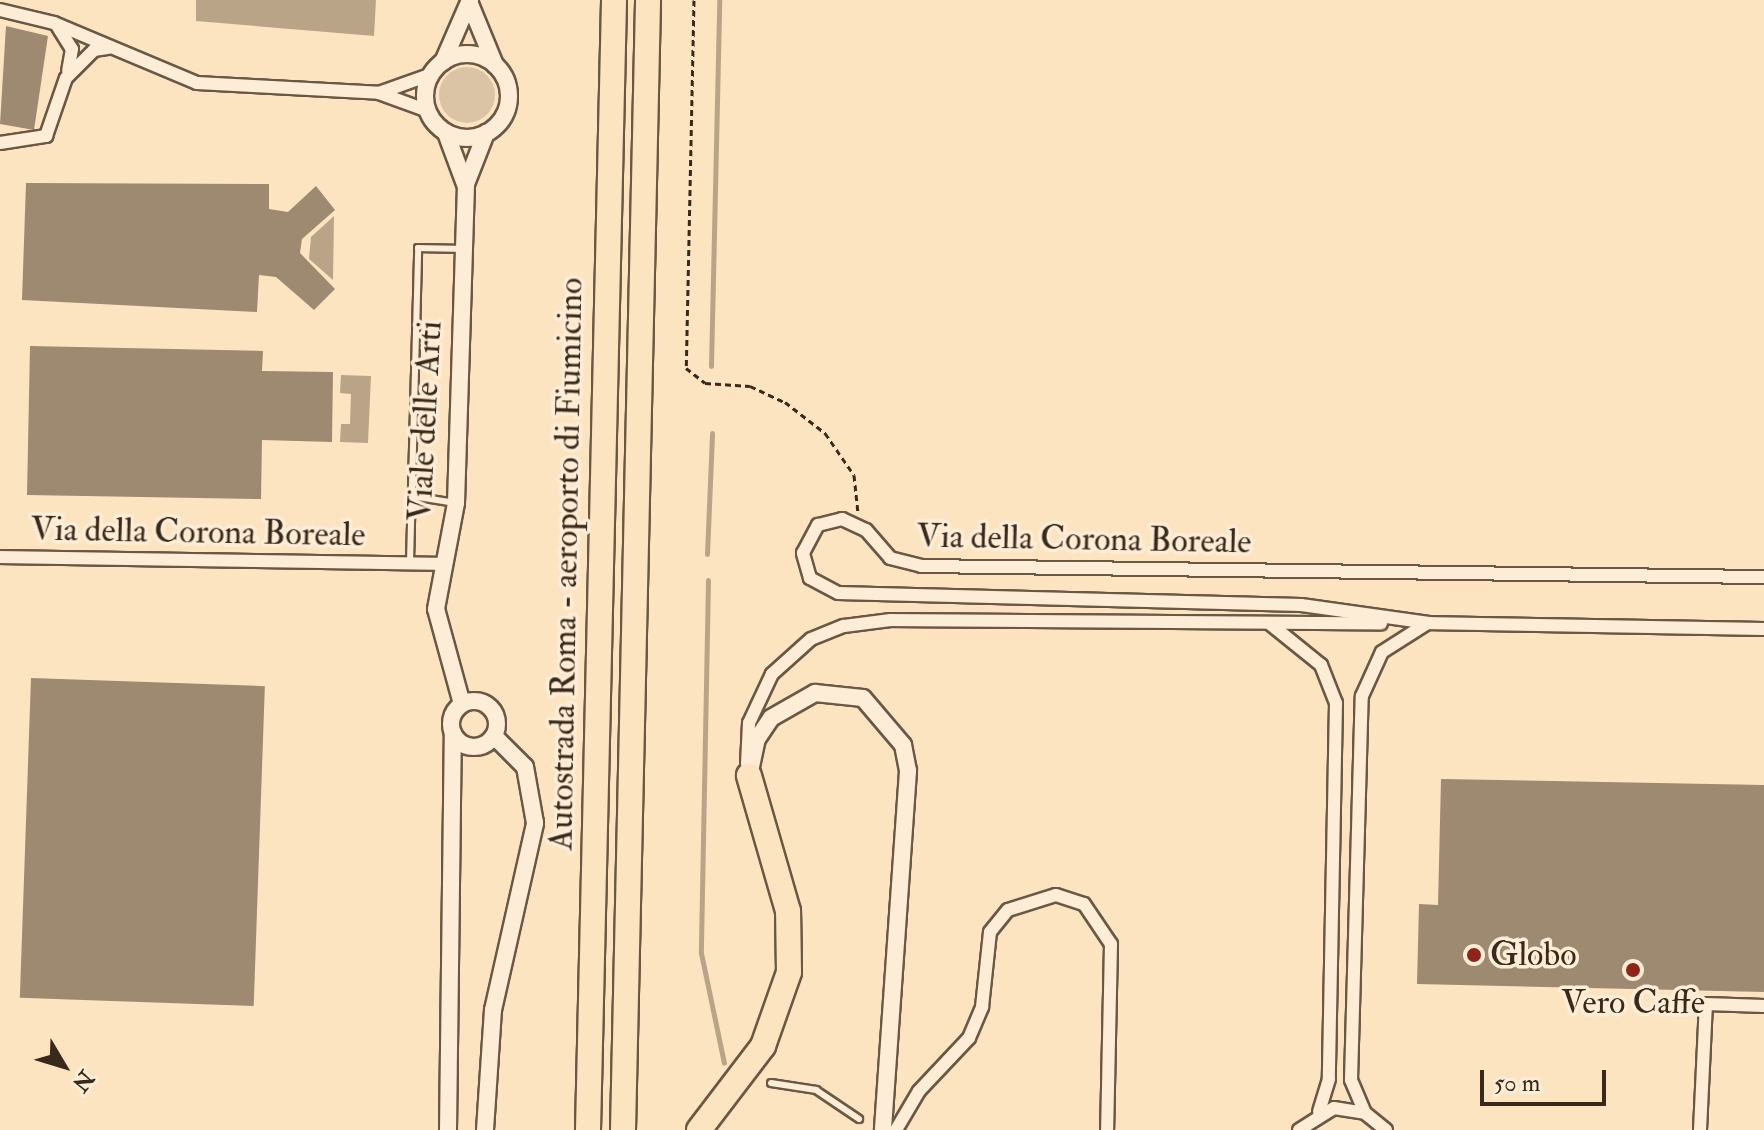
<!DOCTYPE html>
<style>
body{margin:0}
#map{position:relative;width:1764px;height:1130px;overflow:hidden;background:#fce4c1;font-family:"IM FELL Double Pica",serif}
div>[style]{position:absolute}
.green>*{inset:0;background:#dbc4a5}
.round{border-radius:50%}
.water>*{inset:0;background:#baa488}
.stream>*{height:5px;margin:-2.5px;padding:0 2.5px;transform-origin:2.5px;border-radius:2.5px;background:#baa488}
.building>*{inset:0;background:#9e8a71;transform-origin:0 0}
.path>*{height:3px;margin-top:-1.5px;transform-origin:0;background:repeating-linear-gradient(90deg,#39291a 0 6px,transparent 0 10px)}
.roads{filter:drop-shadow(2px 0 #6a5844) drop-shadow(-2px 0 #6a5844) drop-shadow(0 2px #6a5844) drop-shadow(0 -2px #6a5844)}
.service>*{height:6px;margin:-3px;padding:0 3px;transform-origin:3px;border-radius:3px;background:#fdedd7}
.minor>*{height:12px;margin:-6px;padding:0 6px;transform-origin:6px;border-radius:6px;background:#fdedd7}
.tertiary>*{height:16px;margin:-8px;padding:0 8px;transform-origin:8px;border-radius:8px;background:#fdedd7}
.tertiary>.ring{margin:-8px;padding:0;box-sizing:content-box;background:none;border:16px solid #fdedd7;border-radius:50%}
.motorway>*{height:24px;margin:-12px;padding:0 12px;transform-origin:12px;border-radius:12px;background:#fce4c1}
.dots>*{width:22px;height:22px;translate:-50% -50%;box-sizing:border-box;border:4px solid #fdedd7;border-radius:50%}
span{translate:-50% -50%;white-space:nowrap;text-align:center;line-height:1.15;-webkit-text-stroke:7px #fdedd7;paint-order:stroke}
.street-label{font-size:34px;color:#39291a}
.poi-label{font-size:34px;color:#39291a}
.left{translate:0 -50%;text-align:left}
.north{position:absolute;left:24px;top:1026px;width:80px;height:80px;-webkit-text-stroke:6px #fdedd7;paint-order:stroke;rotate:128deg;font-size:22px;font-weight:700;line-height:32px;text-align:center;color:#39291a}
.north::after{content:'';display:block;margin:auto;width:28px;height:36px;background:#39291a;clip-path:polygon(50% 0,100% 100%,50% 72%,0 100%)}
.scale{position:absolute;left:1480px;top:1070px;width:126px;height:36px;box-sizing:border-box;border:4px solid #39291a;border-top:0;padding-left:10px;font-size:24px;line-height:28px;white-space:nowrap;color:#39291a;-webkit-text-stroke:6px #fdedd7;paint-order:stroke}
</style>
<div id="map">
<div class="green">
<div class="round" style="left:439px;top:67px;width:56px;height:56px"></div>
</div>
<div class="water">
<div style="clip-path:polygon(196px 0,376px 0,374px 36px,196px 21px)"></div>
<div style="clip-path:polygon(334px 216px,333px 280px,309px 259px,311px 237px)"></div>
<div style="clip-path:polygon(341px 375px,371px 376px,368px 443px,340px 442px,341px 424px,350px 424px,351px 394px,340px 393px)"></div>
</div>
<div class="stream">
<div style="left:711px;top:366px;width:366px;rotate:-88.7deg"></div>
<div style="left:707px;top:554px;width:121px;rotate:-87.6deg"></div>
<div style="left:708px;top:580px;width:373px;rotate:91.1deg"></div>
<div style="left:701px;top:953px;width:112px;rotate:78.2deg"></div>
</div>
<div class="building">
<div style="clip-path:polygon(6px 26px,48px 36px,34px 130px,0 124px)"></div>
<div style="clip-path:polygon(26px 183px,269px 184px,269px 209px,288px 212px,316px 186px,335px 210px,302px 239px,300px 253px,335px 289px,314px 310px,276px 277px,259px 275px,257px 312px,22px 300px)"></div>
<div style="clip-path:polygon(30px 346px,263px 351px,262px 371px,333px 372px,332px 442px,262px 440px,261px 499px,27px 495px)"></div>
<div style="left:31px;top:678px;width:234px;height:320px;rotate:2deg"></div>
<div style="clip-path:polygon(1441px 779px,1764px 785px,1764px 992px,1417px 984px,1419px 904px,1438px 905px)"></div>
</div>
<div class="path">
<div style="left:694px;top:0;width:368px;rotate:91.2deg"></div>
<div style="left:686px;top:368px;width:24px;rotate:38deg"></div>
<div style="left:705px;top:383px;width:45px;rotate:3.8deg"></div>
<div style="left:750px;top:386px;width:38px;rotate:25deg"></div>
<div style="left:785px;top:402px;width:51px;rotate:37.8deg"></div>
<div style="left:825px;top:433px;width:51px;rotate:55.4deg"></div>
<div style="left:854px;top:475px;width:37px;rotate:84deg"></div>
</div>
<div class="roads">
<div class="service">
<div style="left:412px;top:496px;width:44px;rotate:9.2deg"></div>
<div style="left:410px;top:562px;width:314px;rotate:-88.5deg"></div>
<div style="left:418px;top:248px;width:46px;rotate:1.2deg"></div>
<div style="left:771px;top:1083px;width:46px;rotate:8.8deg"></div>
<div style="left:816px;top:1090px;width:52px;rotate:34deg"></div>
</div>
<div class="minor">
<div style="left:0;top:10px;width:56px;rotate:13.5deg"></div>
<div style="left:54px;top:23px;width:155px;rotate:22.8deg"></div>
<div style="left:197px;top:83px;width:182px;rotate:3.1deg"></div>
<div style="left:379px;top:93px;width:52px;rotate:20.2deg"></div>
<div style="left:58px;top:27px;width:26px;rotate:58deg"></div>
<div style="left:72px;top:49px;width:22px;rotate:100deg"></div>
<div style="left:379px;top:93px;width:56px;rotate:-19.7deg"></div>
<div style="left:0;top:143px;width:47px;rotate:-8.7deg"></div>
<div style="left:46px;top:136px;width:61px;rotate:-71deg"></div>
<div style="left:66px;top:78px;width:40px;rotate:-45deg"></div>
<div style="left:94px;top:50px;width:15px;rotate:-8deg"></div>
<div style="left:0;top:557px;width:443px;rotate:0.9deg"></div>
<div style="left:1269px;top:623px;width:67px;rotate:38.9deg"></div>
<div style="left:1321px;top:665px;width:41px;rotate:68.5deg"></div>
<div style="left:1336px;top:703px;width:376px;rotate:91.1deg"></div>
<div style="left:1329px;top:1079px;width:34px;rotate:107deg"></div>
<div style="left:1423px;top:623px;width:341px;rotate:1deg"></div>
<div style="left:1429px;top:623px;width:129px;rotate:-172deg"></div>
<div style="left:1301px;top:605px;width:463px;rotate:-178.5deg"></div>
<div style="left:838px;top:593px;width:32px;rotate:-152deg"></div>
<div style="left:810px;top:578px;width:26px;rotate:-106deg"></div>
<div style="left:803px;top:553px;width:32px;rotate:-62deg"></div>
<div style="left:818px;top:525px;width:25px;rotate:-14deg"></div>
<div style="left:842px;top:519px;width:26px;rotate:25deg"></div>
<div style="left:866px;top:530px;width:37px;rotate:49deg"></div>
<div style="left:890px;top:558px;width:32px;rotate:14deg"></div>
<div style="left:921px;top:566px;width:843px;rotate:0.75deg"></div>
<div style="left:747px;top:764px;width:41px;rotate:-87.2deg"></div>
<div style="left:749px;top:723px;width:54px;rotate:-64.9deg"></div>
<div style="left:772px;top:674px;width:52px;rotate:-41.9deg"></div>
<div style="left:811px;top:639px;width:35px;rotate:-22deg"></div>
<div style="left:844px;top:626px;width:47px;rotate:-7.3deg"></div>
<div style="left:891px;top:620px;width:490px;rotate:0.4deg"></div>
<div style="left:1365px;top:1113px;width:36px;rotate:-113deg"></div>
<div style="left:1351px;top:1080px;width:384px;rotate:-88.4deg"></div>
<div style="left:1362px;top:696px;width:48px;rotate:-65.6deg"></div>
<div style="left:1382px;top:652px;width:52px;rotate:-32.5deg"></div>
<div style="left:896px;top:1130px;width:45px;rotate:-59.5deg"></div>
<div style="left:919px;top:1091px;width:73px;rotate:-46.7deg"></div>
<div style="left:969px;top:1038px;width:34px;rotate:-67deg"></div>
<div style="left:982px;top:1007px;width:75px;rotate:-83.9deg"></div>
<div style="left:990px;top:932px;width:28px;rotate:-51deg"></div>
<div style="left:1008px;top:910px;width:50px;rotate:-17.4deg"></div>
<div style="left:1056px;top:895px;width:29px;rotate:18deg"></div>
<div style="left:1084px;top:904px;width:48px;rotate:56deg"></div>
<div style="left:1111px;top:944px;width:186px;rotate:91.2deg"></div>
<div style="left:1299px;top:1130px;width:41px;rotate:-32.2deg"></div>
<div style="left:1334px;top:1108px;width:31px;rotate:9deg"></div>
<div style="left:1365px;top:1113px;width:27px;rotate:39deg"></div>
<div style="left:1700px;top:1130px;width:126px;rotate:-87.3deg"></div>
<div style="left:1706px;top:1004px;width:58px;rotate:2deg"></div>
</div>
<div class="tertiary">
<div style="left:470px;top:4px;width:66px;rotate:67.7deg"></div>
<div class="ring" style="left:425px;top:54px;width:68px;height:68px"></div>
<div style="left:443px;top:62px;width:68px;rotate:-66.5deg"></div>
<div style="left:446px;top:133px;width:54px;rotate:69.6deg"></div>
<div class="ring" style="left:451px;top:701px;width:30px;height:30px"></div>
<div style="left:462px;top:704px;width:98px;rotate:-105.3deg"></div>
<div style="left:436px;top:609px;width:108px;rotate:-79.3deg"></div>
<div style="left:456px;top:503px;width:319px;rotate:-88.2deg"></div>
<div style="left:466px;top:184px;width:55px;rotate:-68.6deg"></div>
<div style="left:749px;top:776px;width:38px;rotate:-78deg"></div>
<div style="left:757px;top:739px;width:25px;rotate:-56deg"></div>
<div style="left:771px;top:718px;width:51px;rotate:-29.6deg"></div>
<div style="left:815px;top:693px;width:48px;rotate:5.9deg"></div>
<div style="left:863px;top:698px;width:62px;rotate:49.6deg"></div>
<div style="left:903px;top:745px;width:26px;rotate:79deg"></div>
<div style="left:908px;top:771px;width:360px;rotate:94deg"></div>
<div style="left:448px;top:1130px;width:397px;rotate:-89.3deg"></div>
<div style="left:485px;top:1130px;width:120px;rotate:-86.2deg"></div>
<div style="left:493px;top:1010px;width:192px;rotate:-77.3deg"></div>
<div style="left:535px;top:823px;width:57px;rotate:-100.1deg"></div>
<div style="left:525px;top:767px;width:44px;rotate:-135deg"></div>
</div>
<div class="motorway">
<div style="left:588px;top:1130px;width:1130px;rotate:-88.68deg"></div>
<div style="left:623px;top:1130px;width:1130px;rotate:-88.73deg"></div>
<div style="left:699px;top:1130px;width:106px;rotate:-52.7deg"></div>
<div style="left:763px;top:1046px;width:78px;rotate:-70.6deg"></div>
<div style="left:789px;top:972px;width:61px;rotate:-90.9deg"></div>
<div style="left:788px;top:911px;width:141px;rotate:-106.1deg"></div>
</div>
</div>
<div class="dots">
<div style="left:1474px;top:955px;background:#8f2418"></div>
<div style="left:1633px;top:970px;background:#8f2418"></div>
</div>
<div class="street-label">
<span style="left:425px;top:421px;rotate:-87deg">Viale delle Arti</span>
<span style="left:198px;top:532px;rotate:1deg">Via della Corona Boreale</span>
<span style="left:1084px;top:539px;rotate:1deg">Via della Corona Boreale</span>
<span style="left:566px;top:564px;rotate:-89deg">Autostrada Roma - aeroporto di Fiumicino</span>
</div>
<div class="poi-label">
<span class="left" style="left:1490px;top:955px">Globo</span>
<span style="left:1633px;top:1003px">Vero Caffe</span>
</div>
<div class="north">N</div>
<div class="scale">50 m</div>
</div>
